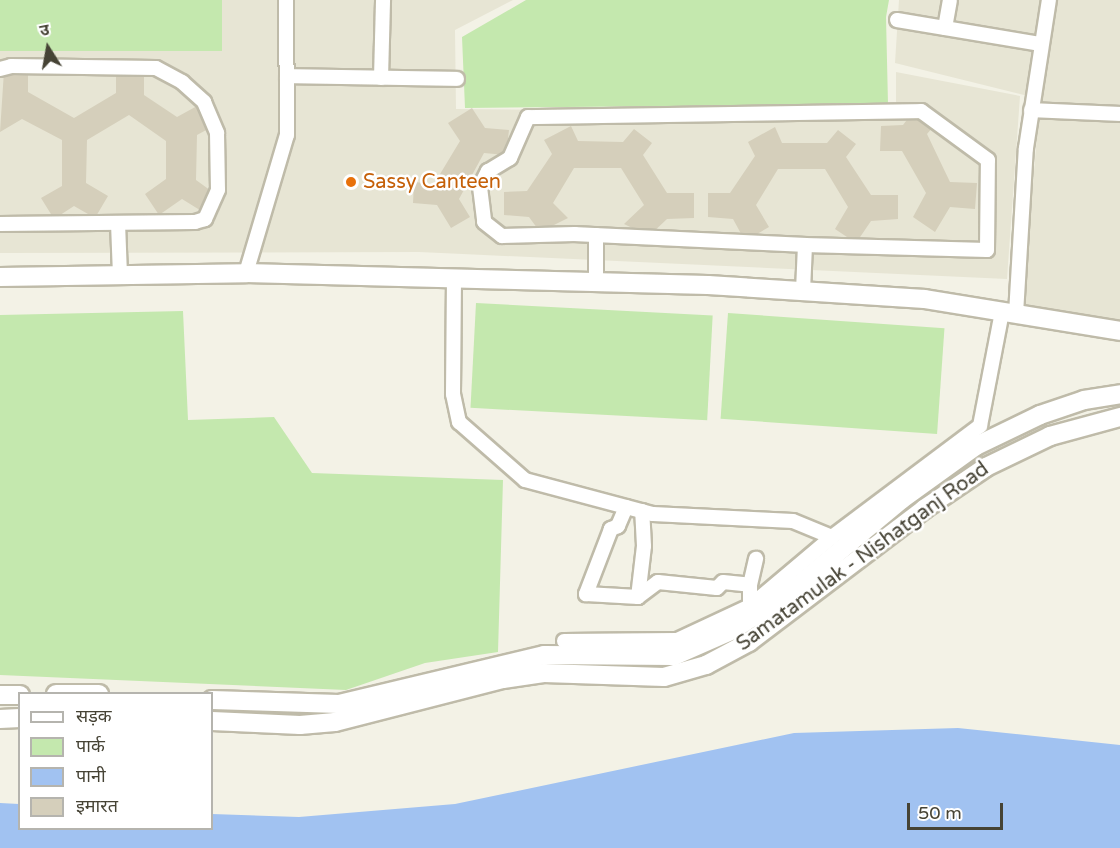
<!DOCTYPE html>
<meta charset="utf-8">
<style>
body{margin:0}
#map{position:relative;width:1120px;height:848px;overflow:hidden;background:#f3f2e6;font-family:"Varela Round","Noto Sans Devanagari",sans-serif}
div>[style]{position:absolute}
.residential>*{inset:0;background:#e7e5d4}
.green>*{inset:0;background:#c4e8ae;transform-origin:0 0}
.water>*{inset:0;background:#a1c2f1}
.building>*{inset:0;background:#d5cfbb}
.roads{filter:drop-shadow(2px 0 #bfbba9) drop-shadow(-2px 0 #bfbba9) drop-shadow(0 2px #bfbba9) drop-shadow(0 -2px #bfbba9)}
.minor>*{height:14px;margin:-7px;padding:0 7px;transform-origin:7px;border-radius:7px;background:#fff}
.tertiary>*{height:18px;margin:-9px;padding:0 9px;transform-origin:9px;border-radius:9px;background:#fff}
.dots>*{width:16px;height:16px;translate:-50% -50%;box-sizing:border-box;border:3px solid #fff;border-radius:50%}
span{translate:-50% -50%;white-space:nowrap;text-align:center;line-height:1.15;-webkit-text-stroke:5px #fff;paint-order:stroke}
.food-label{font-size:20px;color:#c56008}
.left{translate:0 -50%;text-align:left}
.street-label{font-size:20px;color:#464335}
.legend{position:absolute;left:18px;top:692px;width:195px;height:138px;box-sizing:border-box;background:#fff;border:2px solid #b5b4ae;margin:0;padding:8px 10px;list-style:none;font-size:18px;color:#464335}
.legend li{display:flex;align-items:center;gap:12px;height:30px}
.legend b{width:30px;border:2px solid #b5b4ae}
.north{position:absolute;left:18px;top:18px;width:60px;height:60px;-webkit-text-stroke:4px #fff;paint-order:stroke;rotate:349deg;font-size:16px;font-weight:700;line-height:24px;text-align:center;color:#464335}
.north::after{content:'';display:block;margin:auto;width:21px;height:27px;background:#464335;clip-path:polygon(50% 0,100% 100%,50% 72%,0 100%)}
.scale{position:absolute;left:907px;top:803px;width:96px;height:27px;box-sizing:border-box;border:3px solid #464335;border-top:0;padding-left:8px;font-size:18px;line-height:21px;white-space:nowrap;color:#464335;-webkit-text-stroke:4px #fff;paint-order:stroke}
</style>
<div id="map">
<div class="residential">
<div style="clip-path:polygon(222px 0,513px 0,455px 30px,456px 109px,896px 113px,896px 72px,1020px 96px,1007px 279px,419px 252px,0 253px,0 51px,221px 51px)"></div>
<div style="clip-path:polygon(899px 0,1120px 0,1120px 320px,1023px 304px,1040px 99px,895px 63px)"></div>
</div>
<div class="green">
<div style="left:0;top:0;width:222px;height:51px"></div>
<div style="clip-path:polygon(526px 0,889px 0,886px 17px,888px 104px,465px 108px,462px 37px)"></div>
<div style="left:476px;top:303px;width:237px;height:105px;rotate:3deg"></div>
<div style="clip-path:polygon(183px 311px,188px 420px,274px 417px,312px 473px,503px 480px,498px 652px,425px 663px,346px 690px,0 675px,0 315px)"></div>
<div style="left:728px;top:313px;width:217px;height:106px;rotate:4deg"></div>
</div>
<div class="water">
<div style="clip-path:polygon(958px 728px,1120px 745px,1120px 848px,0 848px,0 803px,19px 804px,20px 828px,212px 828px,212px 814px,299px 817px,455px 804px,794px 733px)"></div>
</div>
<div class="building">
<div style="clip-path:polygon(4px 71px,28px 71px,28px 92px,74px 118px,116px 93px,116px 74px,144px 75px,144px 95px,177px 117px,197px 106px,208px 129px,197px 135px,196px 180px,214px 193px,203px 212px,182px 199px,159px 215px,145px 194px,166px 179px,166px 141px,129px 115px,87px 140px,86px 183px,108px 196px,95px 218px,74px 206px,54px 219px,41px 198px,62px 186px,62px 140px,22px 119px,0 132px)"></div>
<div style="clip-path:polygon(472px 108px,485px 128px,509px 130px,506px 155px,484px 153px,459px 199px,470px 217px,451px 228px,437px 205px,413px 203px,414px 182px,434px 184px,460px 141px,448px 123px)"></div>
<div style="clip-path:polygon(912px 113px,933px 127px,927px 134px,950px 182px,977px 183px,975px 209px,950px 207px,935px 232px,913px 217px,926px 193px,902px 151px,880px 151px,881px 126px,903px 125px)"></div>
<div style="clip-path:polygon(571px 126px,578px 141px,623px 142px,634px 129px,652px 143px,643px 155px,667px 193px,694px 193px,694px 218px,667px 219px,649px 236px,624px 224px,644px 205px,621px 168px,574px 168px,553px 203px,568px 218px,540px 232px,529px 217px,504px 215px,504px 192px,527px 191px,552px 154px,544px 140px)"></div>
<div style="clip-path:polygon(775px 127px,782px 143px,827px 143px,838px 130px,856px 144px,846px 157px,871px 195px,898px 195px,898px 219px,871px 221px,856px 243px,835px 229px,848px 207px,825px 169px,778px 169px,756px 205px,769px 227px,745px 241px,733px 219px,708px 217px,708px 193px,730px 193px,755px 156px,748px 142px)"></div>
</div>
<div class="roads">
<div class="minor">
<div style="left:897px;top:20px;width:146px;rotate:9.5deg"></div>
<div style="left:945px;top:28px;width:28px;rotate:-80deg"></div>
<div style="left:0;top:69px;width:11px;rotate:-15deg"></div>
<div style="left:11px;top:66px;width:145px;rotate:0.8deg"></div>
<div style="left:156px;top:68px;width:30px;rotate:28deg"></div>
<div style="left:182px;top:82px;width:30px;rotate:42deg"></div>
<div style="left:204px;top:102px;width:34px;rotate:67deg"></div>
<div style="left:217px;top:133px;width:57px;rotate:89deg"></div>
<div style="left:218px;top:190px;width:32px;rotate:114deg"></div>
<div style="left:205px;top:219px;width:10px;rotate:163deg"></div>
<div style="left:195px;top:222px;width:195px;rotate:179.4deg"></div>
<div style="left:287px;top:76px;width:170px;rotate:1deg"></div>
<div style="left:381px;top:78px;width:78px;rotate:-88.5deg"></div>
<div style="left:1031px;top:110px;width:89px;rotate:2.6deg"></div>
<div style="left:118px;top:223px;width:53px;rotate:87.8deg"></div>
<div style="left:246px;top:273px;width:144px;rotate:-73.5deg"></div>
<div style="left:287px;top:135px;width:135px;rotate:-90.4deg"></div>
<div style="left:454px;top:278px;width:116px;rotate:90.5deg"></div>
<div style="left:453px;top:394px;width:29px;rotate:78deg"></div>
<div style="left:459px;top:422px;width:88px;rotate:41.3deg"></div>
<div style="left:525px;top:480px;width:132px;rotate:14.9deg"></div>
<div style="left:653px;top:514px;width:140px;rotate:2.9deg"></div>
<div style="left:793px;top:521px;width:42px;rotate:22.3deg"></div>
<div style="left:596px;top:281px;width:46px;rotate:-90deg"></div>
<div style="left:803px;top:291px;width:46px;rotate:-87.5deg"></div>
<div style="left:805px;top:245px;width:182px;rotate:1.6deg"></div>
<div style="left:987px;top:250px;width:90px;rotate:-89.4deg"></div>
<div style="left:988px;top:160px;width:83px;rotate:-143.8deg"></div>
<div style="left:921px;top:111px;width:393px;rotate:179.1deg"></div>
<div style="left:528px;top:117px;width:45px;rotate:113.7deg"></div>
<div style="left:510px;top:158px;width:26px;rotate:149deg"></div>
<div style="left:488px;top:171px;width:18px;rotate:117deg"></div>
<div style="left:480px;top:187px;width:35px;rotate:83deg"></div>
<div style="left:484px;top:222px;width:23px;rotate:38deg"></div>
<div style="left:502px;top:236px;width:73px;rotate:-1.6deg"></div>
<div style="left:575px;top:234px;width:230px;rotate:2.7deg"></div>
<div style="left:1016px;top:314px;width:166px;rotate:-86.6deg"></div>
<div style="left:1026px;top:148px;width:150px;rotate:-81.2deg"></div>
<div style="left:626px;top:507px;width:21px;rotate:113deg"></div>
<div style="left:618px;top:526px;width:8px;rotate:157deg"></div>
<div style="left:611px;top:529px;width:70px;rotate:111deg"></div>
<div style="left:586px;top:594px;width:52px;rotate:3.3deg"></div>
<div style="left:638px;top:597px;width:25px;rotate:-37deg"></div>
<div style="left:658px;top:582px;width:59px;rotate:5.8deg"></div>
<div style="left:717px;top:588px;width:8px;rotate:-45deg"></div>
<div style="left:723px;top:582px;width:27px;rotate:6deg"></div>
<div style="left:750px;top:585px;width:21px;rotate:90deg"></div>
<div style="left:750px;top:585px;width:27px;rotate:-77deg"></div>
<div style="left:638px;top:597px;width:51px;rotate:-83.3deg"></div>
<div style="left:644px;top:546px;width:35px;rotate:-93deg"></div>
<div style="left:564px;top:641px;width:113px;rotate:-0.5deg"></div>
<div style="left:677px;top:640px;width:81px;rotate:-25deg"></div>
<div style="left:750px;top:606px;width:107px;rotate:-40.1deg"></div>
<div style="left:832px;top:537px;width:185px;rotate:-36.9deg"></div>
<div style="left:980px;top:426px;width:116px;rotate:-79.1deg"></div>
</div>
<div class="tertiary">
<div style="left:0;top:277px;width:246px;rotate:-0.9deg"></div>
<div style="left:246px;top:273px;width:462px;rotate:1.5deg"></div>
<div style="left:708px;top:285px;width:217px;rotate:3.7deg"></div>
<div style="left:925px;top:299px;width:198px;rotate:9.3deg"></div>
<div style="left:56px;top:694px;width:43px"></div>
<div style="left:0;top:695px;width:20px"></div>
<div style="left:212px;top:700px;width:127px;rotate:1.8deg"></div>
<div style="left:339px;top:704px;width:211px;rotate:-13.4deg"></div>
<div style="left:544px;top:655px;width:130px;rotate:0.4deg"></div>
<div style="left:674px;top:656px;width:64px;rotate:-23.8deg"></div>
<div style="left:733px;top:630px;width:67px;rotate:-33.5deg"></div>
<div style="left:789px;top:593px;width:146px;rotate:-39.7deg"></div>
<div style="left:901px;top:500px;width:92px;rotate:-35.8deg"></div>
<div style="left:976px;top:446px;width:71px;rotate:-25.8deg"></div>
<div style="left:1040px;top:415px;width:46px;rotate:-18.8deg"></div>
<div style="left:1084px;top:400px;width:36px;rotate:-9deg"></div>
<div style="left:0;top:719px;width:20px;rotate:-3deg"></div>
<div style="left:212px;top:721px;width:88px;rotate:2.6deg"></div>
<div style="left:300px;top:725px;width:35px;rotate:-5deg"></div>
<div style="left:335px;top:722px;width:173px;rotate:-14.4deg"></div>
<div style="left:503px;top:679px;width:41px;rotate:-8.3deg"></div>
<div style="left:544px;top:673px;width:120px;rotate:1.9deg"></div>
<div style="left:664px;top:677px;width:44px;rotate:-15.9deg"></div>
<div style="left:706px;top:665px;width:49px;rotate:-28.1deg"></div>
<div style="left:749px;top:642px;width:220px;rotate:-37.2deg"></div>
<div style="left:924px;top:509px;width:75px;rotate:-34.1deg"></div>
<div style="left:986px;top:467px;width:71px;rotate:-25.8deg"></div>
<div style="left:1050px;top:436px;width:73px;rotate:-15.2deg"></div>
</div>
</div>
<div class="dots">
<div style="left:351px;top:182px;background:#e8710a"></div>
</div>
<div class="food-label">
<span class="left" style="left:363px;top:182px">Sassy Canteen</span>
</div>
<div class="street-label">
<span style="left:863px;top:557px;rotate:-36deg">Samatamulak - Nishatganj Road</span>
</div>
<ul class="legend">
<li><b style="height:8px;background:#fff"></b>सड़क</li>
<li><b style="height:16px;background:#c4e8ae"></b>पार्क</li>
<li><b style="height:16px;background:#a1c2f1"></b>पानी</li>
<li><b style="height:16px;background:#d5cfbb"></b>इमारत</li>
</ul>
<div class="north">उ</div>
<div class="scale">50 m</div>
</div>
